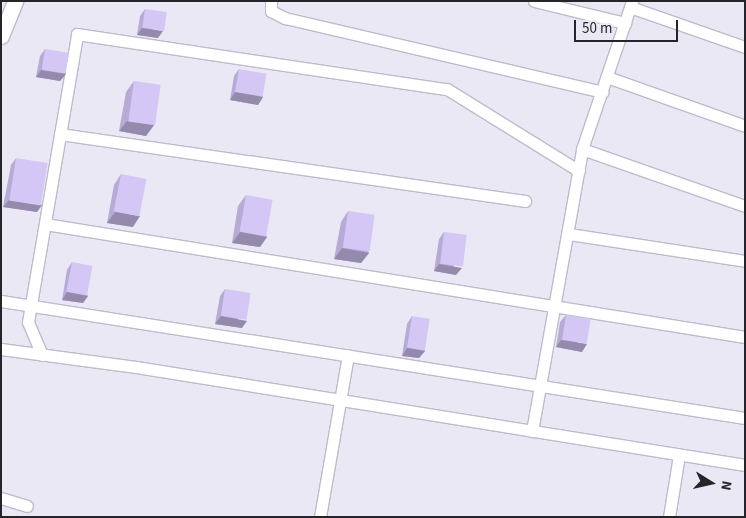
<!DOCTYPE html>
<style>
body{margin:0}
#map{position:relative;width:746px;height:518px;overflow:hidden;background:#ebe8f6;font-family:"Source Sans 3",sans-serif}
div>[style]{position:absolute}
.roads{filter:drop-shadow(1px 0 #bfbbca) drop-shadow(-1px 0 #bfbbca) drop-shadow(0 1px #bfbbca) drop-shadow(0 -1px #bfbbca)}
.street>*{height:11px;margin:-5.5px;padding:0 5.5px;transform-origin:5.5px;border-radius:5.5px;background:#fff}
.secondary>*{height:15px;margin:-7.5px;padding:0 7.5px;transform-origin:7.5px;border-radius:7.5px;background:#fff}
.wall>*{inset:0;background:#b6abd4}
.shaded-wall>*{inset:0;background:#948bac}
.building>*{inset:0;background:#d4c7f6;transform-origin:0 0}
span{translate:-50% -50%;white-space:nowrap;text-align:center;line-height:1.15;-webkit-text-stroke:5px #ebe8f6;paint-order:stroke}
.frame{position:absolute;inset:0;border:2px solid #252429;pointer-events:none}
.north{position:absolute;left:686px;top:458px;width:50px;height:50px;-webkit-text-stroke:4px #ebe8f6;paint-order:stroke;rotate:100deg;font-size:14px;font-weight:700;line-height:20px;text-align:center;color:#252429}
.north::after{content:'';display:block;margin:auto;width:18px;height:22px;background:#252429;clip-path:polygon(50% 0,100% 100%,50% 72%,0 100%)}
.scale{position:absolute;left:574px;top:20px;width:104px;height:22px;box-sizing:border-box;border:2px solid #252429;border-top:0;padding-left:6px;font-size:15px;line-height:18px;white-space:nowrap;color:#252429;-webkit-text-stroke:4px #ebe8f6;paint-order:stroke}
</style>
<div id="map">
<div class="roads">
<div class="street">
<div style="left:271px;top:1px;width:10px;rotate:90deg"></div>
<div style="left:271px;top:11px;width:16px;rotate:27deg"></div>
<div style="left:285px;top:18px;width:326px;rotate:13.1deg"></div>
<div style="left:534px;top:1px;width:94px;rotate:13.6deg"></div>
<div style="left:630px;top:7px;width:122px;rotate:19.2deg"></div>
<div style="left:607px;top:77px;width:146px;rotate:19.5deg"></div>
<div style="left:60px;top:134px;width:470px;rotate:8.2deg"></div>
<div style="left:582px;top:149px;width:173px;rotate:19.3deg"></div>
<div style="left:45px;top:224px;width:709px;rotate:9.17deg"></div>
<div style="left:569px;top:234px;width:178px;rotate:8.7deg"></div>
<div style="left:1px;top:301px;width:753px;rotate:8.94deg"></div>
<div style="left:1px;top:349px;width:136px;rotate:7.6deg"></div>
<div style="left:136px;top:367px;width:617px;rotate:9.14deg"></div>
<div style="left:42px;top:355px;width:36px;rotate:-113deg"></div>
<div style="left:28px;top:322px;width:292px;rotate:-80.3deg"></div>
<div style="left:77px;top:34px;width:374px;rotate:8.5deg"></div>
<div style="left:447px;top:89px;width:155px;rotate:31.8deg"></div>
<div style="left:532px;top:431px;width:286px;rotate:-79.9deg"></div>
<div style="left:582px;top:149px;width:156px;rotate:-71.3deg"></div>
<div style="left:1px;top:498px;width:27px;rotate:17deg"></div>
<div style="left:320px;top:517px;width:164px;rotate:-80.2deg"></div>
<div style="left:669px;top:517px;width:63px;rotate:-80.8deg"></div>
</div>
<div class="secondary">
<div style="left:1px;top:36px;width:38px;rotate:-68deg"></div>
</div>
</div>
<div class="wall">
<div style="clip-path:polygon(145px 9px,158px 38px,137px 35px,140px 16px)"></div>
<div style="clip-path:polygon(45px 49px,66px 74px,60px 81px,36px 77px,40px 56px)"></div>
<div style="clip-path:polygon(239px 69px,263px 97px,258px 105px,230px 100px,234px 76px)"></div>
<div style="clip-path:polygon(134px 81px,154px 125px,146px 136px,119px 131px,126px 92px)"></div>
<div style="clip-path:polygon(16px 158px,42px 205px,37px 212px,3px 207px,11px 165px)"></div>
<div style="clip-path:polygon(121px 174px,133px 227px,107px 223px,114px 185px)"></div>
<div style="clip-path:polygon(246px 195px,267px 237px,260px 247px,232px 243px,238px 206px)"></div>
<div style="clip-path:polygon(348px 211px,369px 253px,361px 263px,334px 259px,341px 222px)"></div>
<div style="clip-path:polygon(444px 232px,456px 275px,434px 271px,439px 239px)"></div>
<div style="clip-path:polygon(72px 262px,88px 296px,83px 303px,62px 300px,67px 270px)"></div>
<div style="clip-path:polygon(225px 289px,242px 328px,215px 324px,220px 296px)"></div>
<div style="clip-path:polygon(566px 315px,582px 352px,556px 347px,560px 322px)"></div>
<div style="clip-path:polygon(412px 316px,425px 351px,419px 358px,402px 356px,407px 324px)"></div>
</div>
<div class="shaded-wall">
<div style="clip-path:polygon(142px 28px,163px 31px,158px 38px,137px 35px)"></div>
<div style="clip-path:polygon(41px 70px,66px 74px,60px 81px,36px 77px)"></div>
<div style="clip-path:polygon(235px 92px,263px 97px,258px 105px,230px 100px)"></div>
<div style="clip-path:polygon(127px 121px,154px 125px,146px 136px,119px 131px)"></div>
<div style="clip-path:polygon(9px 200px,42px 205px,37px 212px,3px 207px)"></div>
<div style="clip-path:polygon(115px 212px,140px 216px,133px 227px,107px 223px)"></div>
<div style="clip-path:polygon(240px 232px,267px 237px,260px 247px,232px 243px)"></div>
<div style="clip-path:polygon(342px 248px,369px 253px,361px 263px,334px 259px)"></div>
<div style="clip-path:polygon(439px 264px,462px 268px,456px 275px,434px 271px)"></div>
<div style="clip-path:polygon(67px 292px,88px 296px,83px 303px,62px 300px)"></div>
<div style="clip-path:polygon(221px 316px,247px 321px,242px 328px,215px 324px)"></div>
<div style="clip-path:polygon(561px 340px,587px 344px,582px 352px,556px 347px)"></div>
<div style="clip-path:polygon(407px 348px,425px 351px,419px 358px,402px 356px)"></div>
</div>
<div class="building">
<div style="left:145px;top:9px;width:22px;height:19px;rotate:8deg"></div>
<div style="left:45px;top:49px;width:24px;height:21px;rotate:9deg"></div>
<div style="left:239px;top:69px;width:28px;height:23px;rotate:10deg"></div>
<div style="left:134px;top:81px;width:27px;height:41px;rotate:8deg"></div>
<div style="left:16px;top:158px;width:32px;height:43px;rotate:9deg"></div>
<div style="left:121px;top:174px;width:26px;height:38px;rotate:11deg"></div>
<div style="left:246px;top:195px;width:27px;height:37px;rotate:10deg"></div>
<div style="left:348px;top:211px;width:27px;height:37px;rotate:8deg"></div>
<div style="left:444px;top:232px;width:23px;height:32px;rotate:7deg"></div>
<div style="left:72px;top:262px;width:21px;height:30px;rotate:11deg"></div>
<div style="left:225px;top:289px;width:26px;height:27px;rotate:9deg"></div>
<div style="left:566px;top:315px;width:25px;height:25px;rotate:9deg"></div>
<div style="left:412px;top:316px;width:18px;height:32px;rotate:9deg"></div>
</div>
<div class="frame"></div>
<div class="north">N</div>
<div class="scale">50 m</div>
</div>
